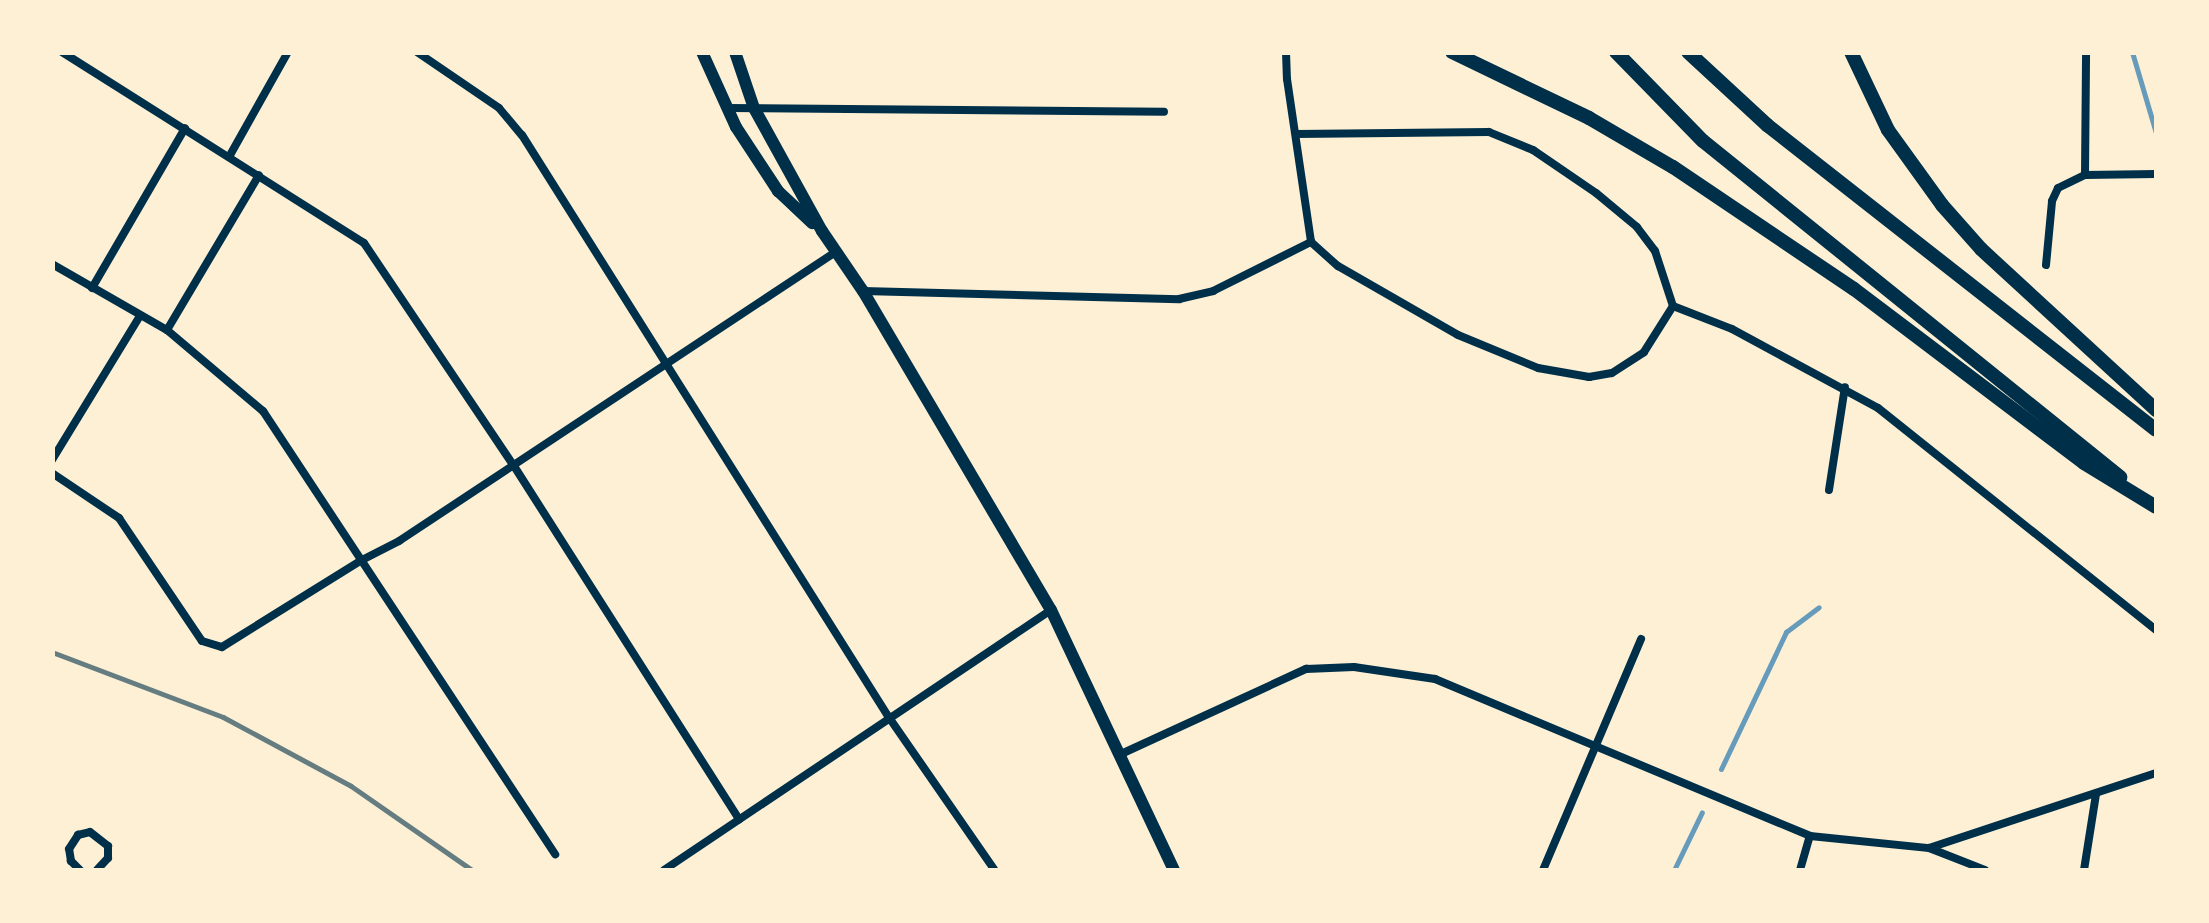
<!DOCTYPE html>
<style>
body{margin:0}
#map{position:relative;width:2209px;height:923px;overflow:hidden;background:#fdf0d5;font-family:Figtree,sans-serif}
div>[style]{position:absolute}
.stream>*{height:5px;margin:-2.5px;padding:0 2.5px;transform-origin:2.5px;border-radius:2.5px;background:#669bbc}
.minor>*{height:8px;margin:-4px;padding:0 4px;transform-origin:4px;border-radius:4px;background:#003049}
.primary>*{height:12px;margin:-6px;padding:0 6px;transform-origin:6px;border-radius:6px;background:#003049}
.motorway>*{height:14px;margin:-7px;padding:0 7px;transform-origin:7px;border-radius:7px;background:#003049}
.rail>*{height:5px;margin:-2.5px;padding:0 2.5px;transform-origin:2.5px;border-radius:2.5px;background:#657d81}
span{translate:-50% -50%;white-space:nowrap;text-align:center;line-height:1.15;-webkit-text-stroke:8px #fdf0d5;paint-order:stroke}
.frame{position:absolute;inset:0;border:55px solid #fdf0d5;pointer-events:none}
</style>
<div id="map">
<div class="stream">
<div style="left:2132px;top:52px;width:84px;rotate:73.5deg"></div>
<div style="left:1721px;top:769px;width:152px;rotate:-64.6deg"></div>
<div style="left:1786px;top:632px;width:41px;rotate:-37.1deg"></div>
<div style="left:1674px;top:870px;width:64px;rotate:-64.2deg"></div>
</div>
<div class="minor">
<div style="left:62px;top:52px;width:357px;rotate:32.3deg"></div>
<div style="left:364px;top:243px;width:269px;rotate:56.1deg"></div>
<div style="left:514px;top:466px;width:419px;rotate:57.5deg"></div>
<div style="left:417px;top:52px;width:99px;rotate:34.3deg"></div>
<div style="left:499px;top:108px;width:35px;rotate:50deg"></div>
<div style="left:522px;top:135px;width:687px;rotate:57.79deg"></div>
<div style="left:888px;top:716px;width:186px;rotate:55.3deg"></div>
<div style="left:1286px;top:52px;width:27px;rotate:88deg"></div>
<div style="left:1287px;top:79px;width:165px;rotate:81.6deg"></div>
<div style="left:1311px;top:242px;width:36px;rotate:42deg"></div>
<div style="left:1338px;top:266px;width:138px;rotate:29.9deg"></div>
<div style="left:1458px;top:335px;width:87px;rotate:22.4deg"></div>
<div style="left:1538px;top:368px;width:52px;rotate:10deg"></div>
<div style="left:1589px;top:377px;width:23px;rotate:-10deg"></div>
<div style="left:1612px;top:373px;width:38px;rotate:-33deg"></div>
<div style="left:1644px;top:352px;width:54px;rotate:-57.8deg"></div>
<div style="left:1673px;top:306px;width:58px;rotate:-108.1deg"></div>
<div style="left:1655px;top:251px;width:30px;rotate:-127deg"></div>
<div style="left:1637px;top:227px;width:53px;rotate:-140.3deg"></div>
<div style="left:1596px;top:193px;width:76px;rotate:-145.7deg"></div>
<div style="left:1533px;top:150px;width:48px;rotate:-157.8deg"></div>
<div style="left:1489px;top:132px;width:193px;rotate:179.4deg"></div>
<div style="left:727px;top:108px;width:437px;rotate:0.5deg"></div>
<div style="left:229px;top:157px;width:120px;rotate:-60.7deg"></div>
<div style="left:2085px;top:175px;width:71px;rotate:-0.8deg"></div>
<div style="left:52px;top:264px;width:133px;rotate:29.9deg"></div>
<div style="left:167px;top:330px;width:126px;rotate:40.2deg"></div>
<div style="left:263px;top:411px;width:531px;rotate:56.61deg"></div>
<div style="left:2046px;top:265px;width:64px;rotate:-84.6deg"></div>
<div style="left:2052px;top:201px;width:14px;rotate:-65deg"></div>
<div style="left:2058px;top:188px;width:30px;rotate:-26deg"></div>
<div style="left:2085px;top:175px;width:123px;rotate:-89.5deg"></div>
<div style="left:92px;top:288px;width:185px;rotate:-59.8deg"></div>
<div style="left:863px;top:291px;width:316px;rotate:1.5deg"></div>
<div style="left:1179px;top:299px;width:35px;rotate:-13deg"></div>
<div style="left:1213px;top:291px;width:110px;rotate:-26.6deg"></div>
<div style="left:1673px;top:306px;width:63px;rotate:21.3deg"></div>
<div style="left:1732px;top:329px;width:166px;rotate:28.4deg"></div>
<div style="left:1878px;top:408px;width:356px;rotate:38.6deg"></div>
<div style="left:167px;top:330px;width:180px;rotate:-59.3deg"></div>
<div style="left:52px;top:460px;width:169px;rotate:-58.6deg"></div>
<div style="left:52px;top:473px;width:81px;rotate:33.9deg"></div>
<div style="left:119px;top:518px;width:148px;rotate:56deg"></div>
<div style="left:202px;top:641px;width:21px;rotate:17deg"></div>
<div style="left:222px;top:647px;width:163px;rotate:-31.9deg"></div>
<div style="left:360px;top:561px;width:44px;rotate:-27.1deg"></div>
<div style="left:399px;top:541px;width:522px;rotate:-33.51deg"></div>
<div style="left:1829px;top:490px;width:104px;rotate:-81.2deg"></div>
<div style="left:1121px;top:754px;width:204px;rotate:-24.7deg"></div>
<div style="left:1306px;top:669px;width:48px;rotate:-2.4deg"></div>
<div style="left:1354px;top:667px;width:82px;rotate:8.4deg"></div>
<div style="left:1435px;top:679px;width:407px;rotate:22.7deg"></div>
<div style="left:1810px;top:836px;width:120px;rotate:5.8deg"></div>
<div style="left:1929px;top:848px;width:239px;rotate:-18.3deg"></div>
<div style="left:1929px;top:848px;width:60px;rotate:21.4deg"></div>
<div style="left:80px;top:870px;width:13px;rotate:-135deg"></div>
<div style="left:71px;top:861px;width:12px;rotate:-99deg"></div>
<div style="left:69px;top:849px;width:17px;rotate:-57deg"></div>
<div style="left:78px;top:835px;width:12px;rotate:-14deg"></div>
<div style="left:90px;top:832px;width:23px;rotate:38deg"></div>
<div style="left:108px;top:846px;width:12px;rotate:90deg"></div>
<div style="left:108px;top:858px;width:16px;rotate:133deg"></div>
<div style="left:664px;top:870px;width:466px;rotate:-33.9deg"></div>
<div style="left:1543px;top:870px;width:251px;rotate:-67deg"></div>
<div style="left:1800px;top:870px;width:35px;rotate:-74deg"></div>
<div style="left:2084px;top:870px;width:77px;rotate:-81deg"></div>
</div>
<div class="primary">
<div style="left:702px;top:52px;width:82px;rotate:65.6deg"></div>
<div style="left:736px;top:127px;width:77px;rotate:56.7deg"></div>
<div style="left:778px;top:191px;width:47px;rotate:43.3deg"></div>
<div style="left:735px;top:52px;width:59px;rotate:71.3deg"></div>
<div style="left:754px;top:108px;width:141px;rotate:61.1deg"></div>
<div style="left:822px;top:231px;width:73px;rotate:55.7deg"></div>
<div style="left:863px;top:291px;width:370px;rotate:59.5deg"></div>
<div style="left:1051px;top:610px;width:288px;rotate:64.7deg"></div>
</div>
<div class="motorway">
<div style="left:1452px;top:52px;width:152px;rotate:25.7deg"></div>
<div style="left:1589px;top:118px;width:97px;rotate:30.3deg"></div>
<div style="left:1673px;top:167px;width:218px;rotate:34deg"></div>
<div style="left:1854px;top:289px;width:288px;rotate:37.1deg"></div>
<div style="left:2084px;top:463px;width:84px;rotate:31.4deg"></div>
<div style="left:1616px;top:52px;width:124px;rotate:45.7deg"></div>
<div style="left:1703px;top:141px;width:536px;rotate:38.86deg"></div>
<div style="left:1688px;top:52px;width:108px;rotate:42.7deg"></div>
<div style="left:1767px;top:125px;width:494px;rotate:38.1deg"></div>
<div style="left:1851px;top:52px;width:86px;rotate:64.6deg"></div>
<div style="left:1888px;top:130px;width:92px;rotate:54.2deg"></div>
<div style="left:1942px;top:205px;width:59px;rotate:48.4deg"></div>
<div style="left:1981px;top:249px;width:238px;rotate:42.6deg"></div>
</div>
<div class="rail">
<div style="left:52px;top:652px;width:183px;rotate:20.8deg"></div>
<div style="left:223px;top:717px;width:145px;rotate:28.3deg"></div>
<div style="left:351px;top:786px;width:147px;rotate:34.8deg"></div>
</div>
<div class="frame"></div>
</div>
